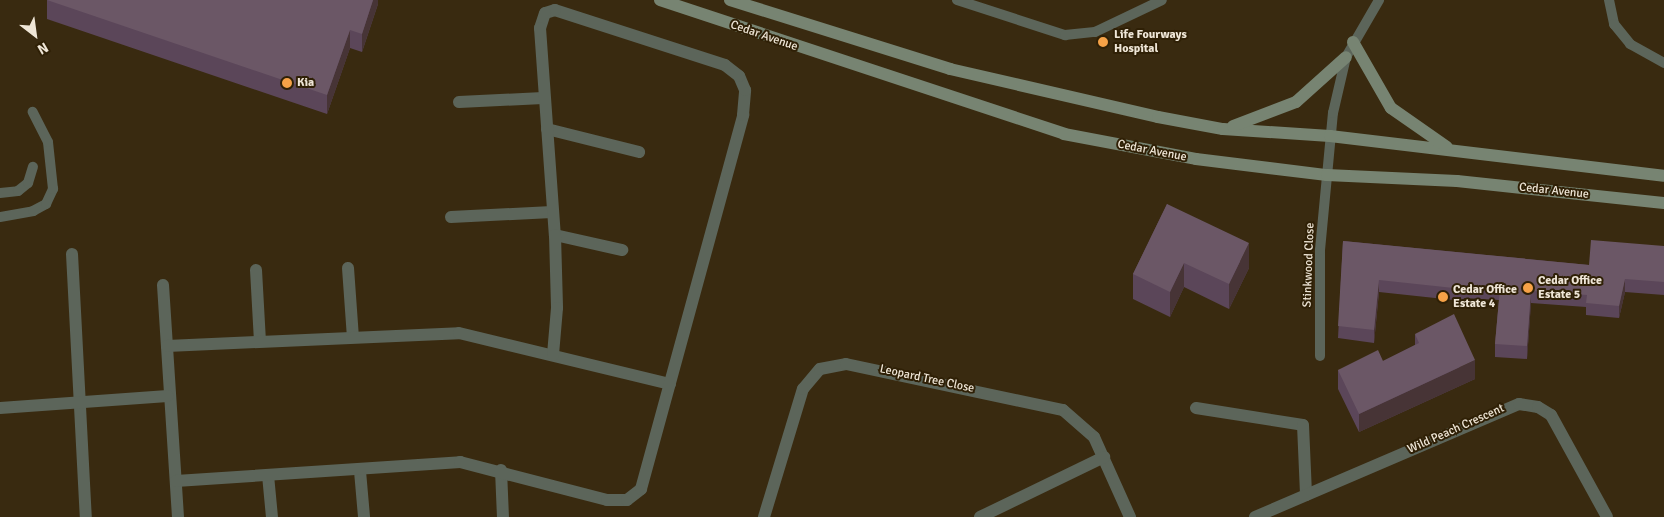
<!DOCTYPE html>
<style>
body{margin:0}
#map{position:relative;width:1664px;height:517px;overflow:hidden;background:#392a10;font-family:Signika,sans-serif}
div>[style]{position:absolute}
.lane>*{height:10px;margin:-5px;padding:0 5px;transform-origin:5px;border-radius:5px;background:#5c655a}
.street>*{height:12px;margin:-6px;padding:0 6px;transform-origin:6px;border-radius:6px;background:#5c655a}
.secondary>*{height:12px;margin:-6px;padding:0 6px;transform-origin:6px;border-radius:6px;background:#778472}
.wall>*{inset:0;background:#5b4659}
.shaded-wall>*{inset:0;background:#473436}
.building>*{inset:0;background:#6b5766}
.dots>*{width:14px;height:14px;translate:-50% -50%;box-sizing:border-box;border:2px solid #2f2006;border-radius:50%}
span{translate:-50% -50%;white-space:nowrap;text-align:center;line-height:1.15;-webkit-text-stroke:4px #2f2006;paint-order:stroke}
.poi-label{font-size:12px;color:#efe6d7;font-weight:700}
.left{translate:0 -50%;text-align:left}
.street-label{font-size:12px;color:#efe6d7}
.north{position:absolute;left:10px;top:10px;width:50px;height:50px;-webkit-text-stroke:4px #2f2006;paint-order:stroke;rotate:150deg;font-size:14px;font-weight:700;line-height:20px;text-align:center;color:#efe6d7}
.north::after{content:'';display:block;margin:auto;width:18px;height:22px;background:#efe6d7;clip-path:polygon(50% 0,100% 100%,50% 72%,0 100%)}
</style>
<div id="map">
<div class="lane">
<div style="left:957px;top:0;width:114px;rotate:18deg"></div>
<div style="left:1065px;top:35px;width:30px;rotate:-6deg"></div>
<div style="left:1095px;top:32px;width:74px;rotate:-25.5deg"></div>
<div style="left:1609px;top:0;width:25px;rotate:78deg"></div>
<div style="left:1614px;top:24px;width:26px;rotate:51deg"></div>
<div style="left:1630px;top:44px;width:39px;rotate:29deg"></div>
<div style="left:0;top:193px;width:18px;rotate:-6deg"></div>
<div style="left:18px;top:191px;width:13px;rotate:-39deg"></div>
<div style="left:28px;top:183px;width:17px;rotate:-73deg"></div>
<div style="left:0;top:217px;width:34px;rotate:-10deg"></div>
<div style="left:33px;top:211px;width:15px;rotate:-28deg"></div>
<div style="left:46px;top:204px;width:17px;rotate:-65deg"></div>
<div style="left:53px;top:189px;width:47px;rotate:-96.1deg"></div>
<div style="left:48px;top:142px;width:34px;rotate:-117deg"></div>
<div style="left:1320px;top:356px;width:106px;rotate:-90deg"></div>
<div style="left:1320px;top:250px;width:138px;rotate:-84.6deg"></div>
<div style="left:1333px;top:113px;width:57px;rotate:-76.9deg"></div>
<div style="left:1346px;top:57px;width:66px;rotate:-59.9deg"></div>
</div>
<div class="street">
<div style="left:459px;top:102px;width:84px;rotate:-2.7deg"></div>
<div style="left:547px;top:129px;width:95px;rotate:14deg"></div>
<div style="left:451px;top:217px;width:101px;rotate:-2.8deg"></div>
<div style="left:555px;top:235px;width:69px;rotate:12.6deg"></div>
<div style="left:72px;top:254px;width:263px;rotate:87deg"></div>
<div style="left:348px;top:268px;width:69px;rotate:85.9deg"></div>
<div style="left:256px;top:270px;width:71px;rotate:86.8deg"></div>
<div style="left:163px;top:285px;width:232px;rotate:86.3deg"></div>
<div style="left:167px;top:346px;width:292px;rotate:-2.5deg"></div>
<div style="left:459px;top:333px;width:217px;rotate:13.6deg"></div>
<div style="left:0;top:408px;width:168px;rotate:-4.1deg"></div>
<div style="left:1196px;top:408px;width:108px;rotate:9deg"></div>
<div style="left:1303px;top:425px;width:70px;rotate:87.5deg"></div>
<div style="left:501px;top:470px;width:47px;rotate:87.6deg"></div>
<div style="left:360px;top:471px;width:46px;rotate:85deg"></div>
<div style="left:268px;top:475px;width:42px;rotate:84.6deg"></div>
<div style="left:176px;top:481px;width:285px;rotate:-3.8deg"></div>
<div style="left:460px;top:462px;width:152px;rotate:14.5deg"></div>
<div style="left:607px;top:500px;width:20px"></div>
<div style="left:627px;top:500px;width:18px;rotate:-38deg"></div>
<div style="left:641px;top:489px;width:388px;rotate:-74.7deg"></div>
<div style="left:743px;top:115px;width:25px;rotate:-85deg"></div>
<div style="left:745px;top:90px;width:15px;rotate:-113deg"></div>
<div style="left:739px;top:76px;width:18px;rotate:-142deg"></div>
<div style="left:725px;top:65px;width:179px;rotate:-162.1deg"></div>
<div style="left:555px;top:10px;width:10px;rotate:163deg"></div>
<div style="left:545px;top:13px;width:16px;rotate:108deg"></div>
<div style="left:540px;top:28px;width:208px;rotate:85.9deg"></div>
<div style="left:555px;top:235px;width:73px;rotate:88.4deg"></div>
<div style="left:557px;top:308px;width:47px;rotate:94.9deg"></div>
<div style="left:764px;top:517px;width:134px;rotate:-73.1deg"></div>
<div style="left:803px;top:389px;width:26px;rotate:-50deg"></div>
<div style="left:820px;top:369px;width:26px;rotate:-11deg"></div>
<div style="left:846px;top:364px;width:222px;rotate:12deg"></div>
<div style="left:1063px;top:410px;width:41px;rotate:41.1deg"></div>
<div style="left:1094px;top:437px;width:88px;rotate:65.8deg"></div>
<div style="left:980px;top:517px;width:138px;rotate:-25.8deg"></div>
<div style="left:1255px;top:517px;width:287px;rotate:-23.2deg"></div>
<div style="left:1519px;top:404px;width:19px;rotate:9deg"></div>
<div style="left:1538px;top:407px;width:15px;rotate:32deg"></div>
<div style="left:1551px;top:415px;width:116px;rotate:61.2deg"></div>
</div>
<div class="secondary">
<div style="left:660px;top:0;width:426px;rotate:18.3deg"></div>
<div style="left:1064px;top:134px;width:134px;rotate:10.7deg"></div>
<div style="left:1196px;top:159px;width:132px;rotate:7deg"></div>
<div style="left:1327px;top:175px;width:130px;rotate:2.6deg"></div>
<div style="left:1457px;top:181px;width:208px;rotate:6.1deg"></div>
<div style="left:730px;top:0;width:231px;rotate:17.4deg"></div>
<div style="left:950px;top:69px;width:213px;rotate:13deg"></div>
<div style="left:1158px;top:117px;width:66px;rotate:10.5deg"></div>
<div style="left:1223px;top:129px;width:107px;rotate:3.7deg"></div>
<div style="left:1330px;top:136px;width:336px;rotate:6.8deg"></div>
<div style="left:1353px;top:42px;width:76px;rotate:60.1deg"></div>
<div style="left:1391px;top:108px;width:68px;rotate:34.9deg"></div>
<div style="left:1233px;top:126px;width:67px;rotate:-20.9deg"></div>
<div style="left:1296px;top:102px;width:67px;rotate:-42deg"></div>
</div>
<div class="wall">
<div style="clip-path:polygon(47px 0,378px 0,378px 4px,362px 52px,350px 48px,327px 114px,47px 19px)"></div>
<div style="clip-path:polygon(1167px 204px,1249px 268px,1229px 309px,1184px 287px,1170px 317px,1133px 299px,1133px 274px)"></div>
<div style="clip-path:polygon(1343px 241px,1589px 265px,1664px 246px,1664px 295px,1625px 292px,1619px 318px,1586px 315px,1586px 307px,1531px 303px,1527px 359px,1495px 357px,1495px 344px,1499px 300px,1464px 298px,1463px 301px,1379px 292px,1374px 343px,1338px 338px)"></div>
<div style="clip-path:polygon(1415px 334px,1475px 379px,1359px 432px,1338px 389px,1338px 370px,1383px 361px,1415px 345px)"></div>
</div>
<div class="shaded-wall">
<div style="clip-path:polygon(373px 0,378px 0,378px 4px,362px 52px,362px 34px)"></div>
<div style="clip-path:polygon(350px 30px,350px 48px,327px 114px,327px 95px)"></div>
<div style="clip-path:polygon(1249px 243px,1249px 268px,1229px 309px,1229px 284px)"></div>
<div style="clip-path:polygon(1184px 263px,1184px 287px,1170px 317px,1170px 292px)"></div>
<div style="clip-path:polygon(1625px 279px,1625px 292px,1619px 318px,1619px 306px)"></div>
<div style="clip-path:polygon(1379px 280px,1379px 292px,1374px 343px,1374px 330px)"></div>
<div style="clip-path:polygon(1531px 291px,1531px 303px,1527px 359px,1527px 346px)"></div>
<div style="clip-path:polygon(1475px 360px,1475px 379px,1359px 432px,1359px 414px)"></div>
</div>
<div class="building">
<div style="clip-path:polygon(47px 0,373px 0,362px 34px,350px 30px,327px 95px)"></div>
<div style="clip-path:polygon(1167px 204px,1249px 243px,1229px 284px,1184px 263px,1170px 292px,1133px 274px)"></div>
<div style="clip-path:polygon(1591px 240px,1664px 246px,1664px 282px,1625px 279px,1619px 306px,1586px 303px,1587px 295px,1531px 291px,1527px 346px,1495px 344px,1500px 288px,1464px 285px,1463px 289px,1379px 280px,1374px 330px,1338px 326px,1343px 241px,1589px 265px)"></div>
<div style="clip-path:polygon(1454px 314px,1475px 360px,1359px 414px,1338px 370px,1378px 350px,1383px 361px,1419px 343px,1415px 334px)"></div>
</div>
<div class="dots">
<div style="left:1103px;top:42px;background:#f6a247"></div>
<div style="left:287px;top:83px;background:#f6a247"></div>
<div style="left:1528px;top:288px;background:#f6a247"></div>
<div style="left:1443px;top:297px;background:#f6a247"></div>
</div>
<div class="poi-label">
<span class="left" style="left:1114px;top:42px">Life Fourways<br>Hospital</span>
<span class="left" style="left:297px;top:83px">Kia</span>
<span class="left" style="left:1538px;top:288px">Cedar Office<br>Estate 5</span>
<span class="left" style="left:1453px;top:297px">Cedar Office<br>Estate 4</span>
</div>
<div class="street-label">
<span style="left:764px;top:36px;rotate:19deg">Cedar Avenue</span>
<span style="left:1152px;top:151px;rotate:11deg">Cedar Avenue</span>
<span style="left:1554px;top:191px;rotate:6deg">Cedar Avenue</span>
<span style="left:1309px;top:265px;rotate:-88deg">Stinkwood Close</span>
<span style="left:927px;top:379px;rotate:12deg">Leopard Tree Close</span>
<span style="left:1456px;top:429px;rotate:-24deg">Wild Peach Crescent</span>
</div>
<div class="north">N</div>
</div>
